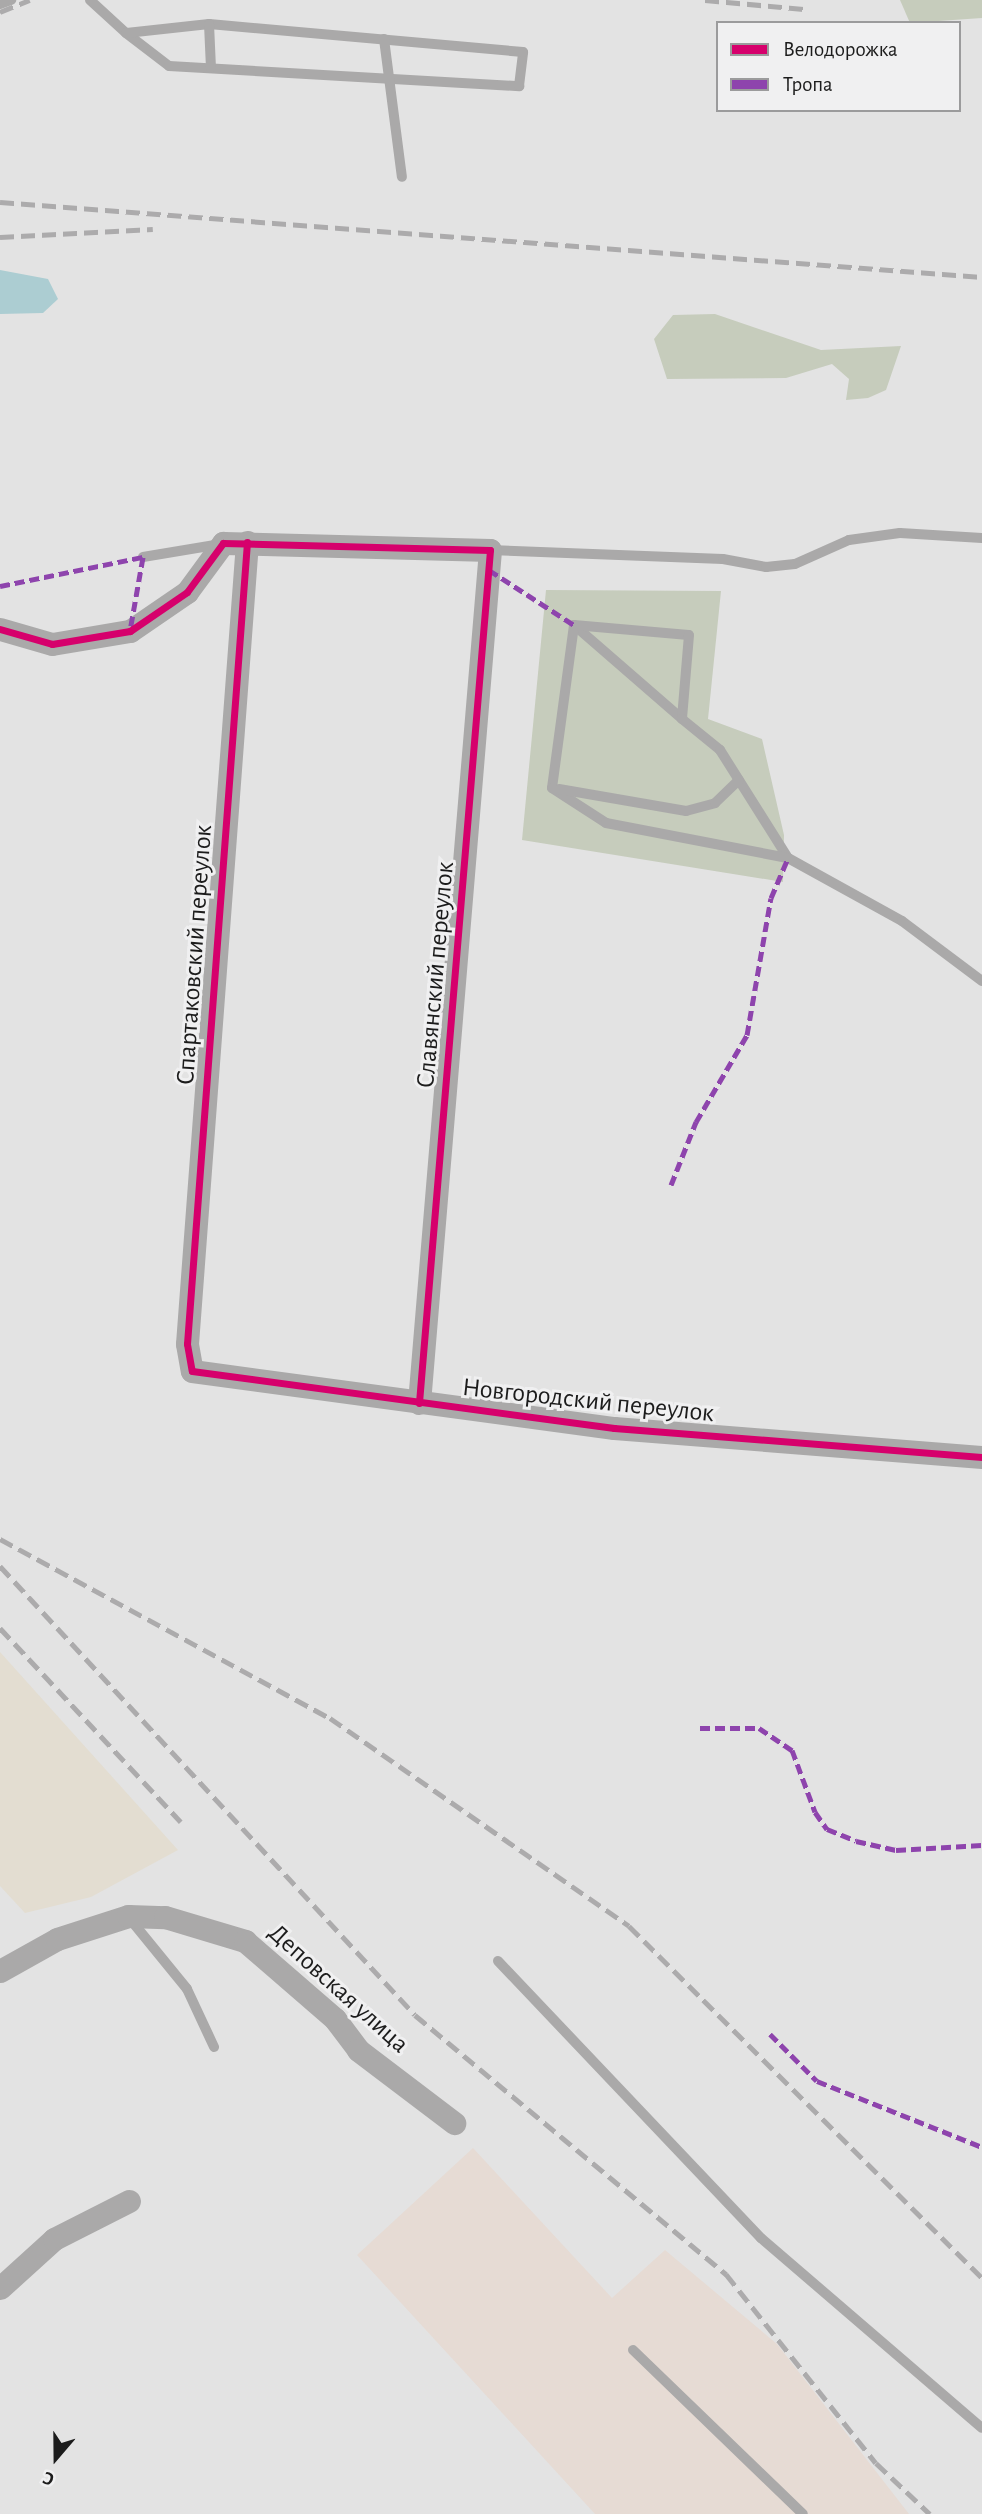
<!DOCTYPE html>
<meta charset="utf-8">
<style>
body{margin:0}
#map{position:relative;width:982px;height:2514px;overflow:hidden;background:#e3e3e3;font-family:"Alegreya Sans",sans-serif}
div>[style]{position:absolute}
.commercial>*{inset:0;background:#e6dbd4}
.industrial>*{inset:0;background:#e3ddd1}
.green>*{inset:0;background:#c6ccbc}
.water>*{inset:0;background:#accdd2}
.service>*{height:10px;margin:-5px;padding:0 5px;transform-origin:5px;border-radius:5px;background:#aaa9a9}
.minor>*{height:23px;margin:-11.5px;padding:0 11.5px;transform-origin:11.5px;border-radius:11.5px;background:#aaa9a9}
.rail>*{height:5px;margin-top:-2.5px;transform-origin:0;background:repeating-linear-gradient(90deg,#acabac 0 14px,transparent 0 21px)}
.quiet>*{height:5px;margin-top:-2.5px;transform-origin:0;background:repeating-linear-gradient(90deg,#8e44ad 0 10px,transparent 0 15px)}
.cycleway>*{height:7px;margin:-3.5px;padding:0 3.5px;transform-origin:3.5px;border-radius:3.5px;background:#d6006c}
span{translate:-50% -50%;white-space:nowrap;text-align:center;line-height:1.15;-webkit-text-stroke:6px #f0f0f1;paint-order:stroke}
.street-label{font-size:26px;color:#1c1c1c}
.legend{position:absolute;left:716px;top:21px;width:245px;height:91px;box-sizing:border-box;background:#f0f0f1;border:2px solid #9b9b9c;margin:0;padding:9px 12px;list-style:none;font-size:21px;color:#1c1c1c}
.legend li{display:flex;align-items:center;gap:14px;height:35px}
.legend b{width:35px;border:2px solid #9b9b9c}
.north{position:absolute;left:21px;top:2423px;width:70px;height:70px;-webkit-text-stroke:5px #f0f0f1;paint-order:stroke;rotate:200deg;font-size:19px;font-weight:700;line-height:28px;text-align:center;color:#1c1c1c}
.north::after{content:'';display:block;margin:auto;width:24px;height:32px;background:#1c1c1c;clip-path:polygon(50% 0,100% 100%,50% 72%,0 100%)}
</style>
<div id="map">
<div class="commercial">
<div style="clip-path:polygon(473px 2148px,612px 2298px,665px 2250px,777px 2344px,909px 2514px,595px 2514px,357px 2255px)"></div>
</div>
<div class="industrial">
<div style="clip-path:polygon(0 1652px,178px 1850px,91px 1897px,25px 1913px,0 1886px)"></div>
</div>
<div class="green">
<div style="clip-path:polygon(900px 0,982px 0,982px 18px,910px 23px)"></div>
<div style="clip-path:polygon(715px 314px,821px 350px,901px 346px,886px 390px,868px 398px,846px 400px,849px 379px,832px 364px,786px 378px,667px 379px,654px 339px,673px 315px)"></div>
<div style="clip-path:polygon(546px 590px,721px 591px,708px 719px,762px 739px,784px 835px,783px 882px,522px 840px)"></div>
</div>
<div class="water">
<div style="clip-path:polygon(0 270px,48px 279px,58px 299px,43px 313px,0 314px)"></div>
</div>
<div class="service">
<div style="left:90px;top:0;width:49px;rotate:42.5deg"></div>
<div style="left:126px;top:33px;width:54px;rotate:37.5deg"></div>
<div style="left:169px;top:66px;width:351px;rotate:3.3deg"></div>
<div style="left:519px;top:86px;width:34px;rotate:-83deg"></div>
<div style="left:523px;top:52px;width:315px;rotate:-174.9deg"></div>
<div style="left:209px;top:24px;width:83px;rotate:173.8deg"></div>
<div style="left:0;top:4px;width:12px;rotate:-20deg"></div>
<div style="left:209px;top:24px;width:44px;rotate:87.4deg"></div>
<div style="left:384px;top:39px;width:139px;rotate:82.6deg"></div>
<div style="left:490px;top:550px;width:233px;rotate:2.2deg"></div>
<div style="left:723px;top:559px;width:44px;rotate:10.5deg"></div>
<div style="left:766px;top:567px;width:29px;rotate:-6deg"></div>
<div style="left:795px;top:564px;width:59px;rotate:-24deg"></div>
<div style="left:849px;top:540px;width:51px;rotate:-7.8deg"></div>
<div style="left:900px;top:533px;width:82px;rotate:3.5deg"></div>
<div style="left:143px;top:557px;width:79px;rotate:-9.5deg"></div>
<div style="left:574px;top:625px;width:143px;rotate:41deg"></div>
<div style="left:552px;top:788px;width:164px;rotate:-82.3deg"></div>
<div style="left:574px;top:625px;width:115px;rotate:5deg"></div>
<div style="left:689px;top:635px;width:84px;rotate:94.8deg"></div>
<div style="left:682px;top:719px;width:49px;rotate:39.2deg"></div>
<div style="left:720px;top:750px;width:128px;rotate:57.8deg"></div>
<div style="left:552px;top:788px;width:64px;rotate:32.9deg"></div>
<div style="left:606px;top:823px;width:185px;rotate:10.9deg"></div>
<div style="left:788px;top:858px;width:130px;rotate:28.9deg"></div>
<div style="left:902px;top:921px;width:100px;rotate:36.9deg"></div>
<div style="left:559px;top:789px;width:129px;rotate:9.8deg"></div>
<div style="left:686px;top:811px;width:30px;rotate:-15deg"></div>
<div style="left:715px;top:803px;width:33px;rotate:-44deg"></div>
<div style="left:130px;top:1919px;width:90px;rotate:50.8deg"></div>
<div style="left:187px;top:1989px;width:64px;rotate:65deg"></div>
<div style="left:498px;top:1961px;width:382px;rotate:46.5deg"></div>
<div style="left:761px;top:2238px;width:291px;rotate:40.7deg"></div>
<div style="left:633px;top:2350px;width:236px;rotate:44deg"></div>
</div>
<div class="minor">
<div style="left:247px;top:542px;width:804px;rotate:94.28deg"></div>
<div style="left:187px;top:1344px;width:27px;rotate:80deg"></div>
<div style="left:192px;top:1371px;width:426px;rotate:7.7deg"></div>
<div style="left:614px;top:1428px;width:369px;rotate:4.5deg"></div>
<div style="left:0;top:629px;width:54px;rotate:16.1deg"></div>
<div style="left:52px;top:644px;width:79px;rotate:-9.5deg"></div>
<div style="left:130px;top:631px;width:69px;rotate:-34.4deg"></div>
<div style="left:187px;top:592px;width:61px;rotate:-53.7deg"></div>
<div style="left:223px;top:543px;width:267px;rotate:1.5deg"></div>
<div style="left:490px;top:550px;width:856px;rotate:94.76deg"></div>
<div style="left:0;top:1971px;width:65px;rotate:-29.3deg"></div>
<div style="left:57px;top:1939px;width:75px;rotate:-17.9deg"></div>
<div style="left:128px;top:1916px;width:37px;rotate:2deg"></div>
<div style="left:165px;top:1917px;width:84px;rotate:16.7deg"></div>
<div style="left:245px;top:1941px;width:119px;rotate:40.9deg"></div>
<div style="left:335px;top:2019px;width:39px;rotate:53deg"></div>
<div style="left:358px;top:2050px;width:121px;rotate:37.2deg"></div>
<div style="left:0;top:2288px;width:73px;rotate:-42.2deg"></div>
<div style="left:54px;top:2239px;width:84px;rotate:-26.9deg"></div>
</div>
<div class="rail">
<div style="left:705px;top:0;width:99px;rotate:5.2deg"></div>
<div style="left:0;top:12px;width:32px;rotate:-22deg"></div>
<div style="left:0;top:202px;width:985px;rotate:4.37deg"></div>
<div style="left:0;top:237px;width:153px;rotate:-3deg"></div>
<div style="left:0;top:1539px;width:375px;rotate:28.5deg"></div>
<div style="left:330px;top:1718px;width:364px;rotate:34.8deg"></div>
<div style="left:629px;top:1926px;width:499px;rotate:44.9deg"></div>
<div style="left:0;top:1566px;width:611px;rotate:47.25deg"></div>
<div style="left:415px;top:2015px;width:405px;rotate:39.8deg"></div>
<div style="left:726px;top:2274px;width:241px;rotate:51.6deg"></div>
<div style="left:876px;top:2463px;width:74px;rotate:43.4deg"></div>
<div style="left:0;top:1628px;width:265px;rotate:47deg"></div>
</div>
<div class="quiet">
<div style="left:489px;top:570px;width:101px;rotate:32.9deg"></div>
<div style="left:0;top:586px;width:146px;rotate:-11.5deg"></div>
<div style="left:143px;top:557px;width:75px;rotate:100deg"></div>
<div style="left:671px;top:1185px;width:68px;rotate:-68.4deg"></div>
<div style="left:696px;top:1122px;width:101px;rotate:-59.6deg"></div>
<div style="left:747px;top:1035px;width:139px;rotate:-80.1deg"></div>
<div style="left:771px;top:898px;width:43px;rotate:-67deg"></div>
<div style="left:700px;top:1728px;width:59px"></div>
<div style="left:759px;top:1728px;width:40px;rotate:34deg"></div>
<div style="left:792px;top:1750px;width:66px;rotate:69.6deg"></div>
<div style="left:815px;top:1812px;width:21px;rotate:55deg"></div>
<div style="left:827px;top:1829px;width:31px;rotate:22deg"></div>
<div style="left:856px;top:1841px;width:41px;rotate:12.7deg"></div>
<div style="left:896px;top:1850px;width:86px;rotate:-3.3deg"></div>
<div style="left:770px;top:2034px;width:66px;rotate:45deg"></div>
<div style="left:817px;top:2081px;width:178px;rotate:21.8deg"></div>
</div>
<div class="cycleway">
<div style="left:247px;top:542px;width:804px;rotate:94.28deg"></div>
<div style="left:187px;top:1344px;width:27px;rotate:80deg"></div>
<div style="left:192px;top:1371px;width:426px;rotate:7.7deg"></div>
<div style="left:614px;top:1428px;width:369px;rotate:4.5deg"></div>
<div style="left:0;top:629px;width:54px;rotate:16.1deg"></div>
<div style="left:52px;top:644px;width:79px;rotate:-9.5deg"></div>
<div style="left:130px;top:631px;width:69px;rotate:-34.4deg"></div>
<div style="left:187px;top:592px;width:61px;rotate:-53.7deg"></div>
<div style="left:223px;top:543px;width:267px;rotate:1.5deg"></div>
<div style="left:490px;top:550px;width:856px;rotate:94.76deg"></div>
</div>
<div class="street-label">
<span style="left:195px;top:955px;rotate:-86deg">Спартаковский переулок</span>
<span style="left:436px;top:975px;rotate:-85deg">Славянский переулок</span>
<span style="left:588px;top:1401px;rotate:6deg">Новгородский переулок</span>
<span style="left:338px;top:1989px;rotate:42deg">Деповская улица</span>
</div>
<ul class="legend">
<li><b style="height:9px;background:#d6006c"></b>Велодорожка</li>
<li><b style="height:9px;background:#8e44ad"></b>Тропа</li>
</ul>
<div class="north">С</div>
</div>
